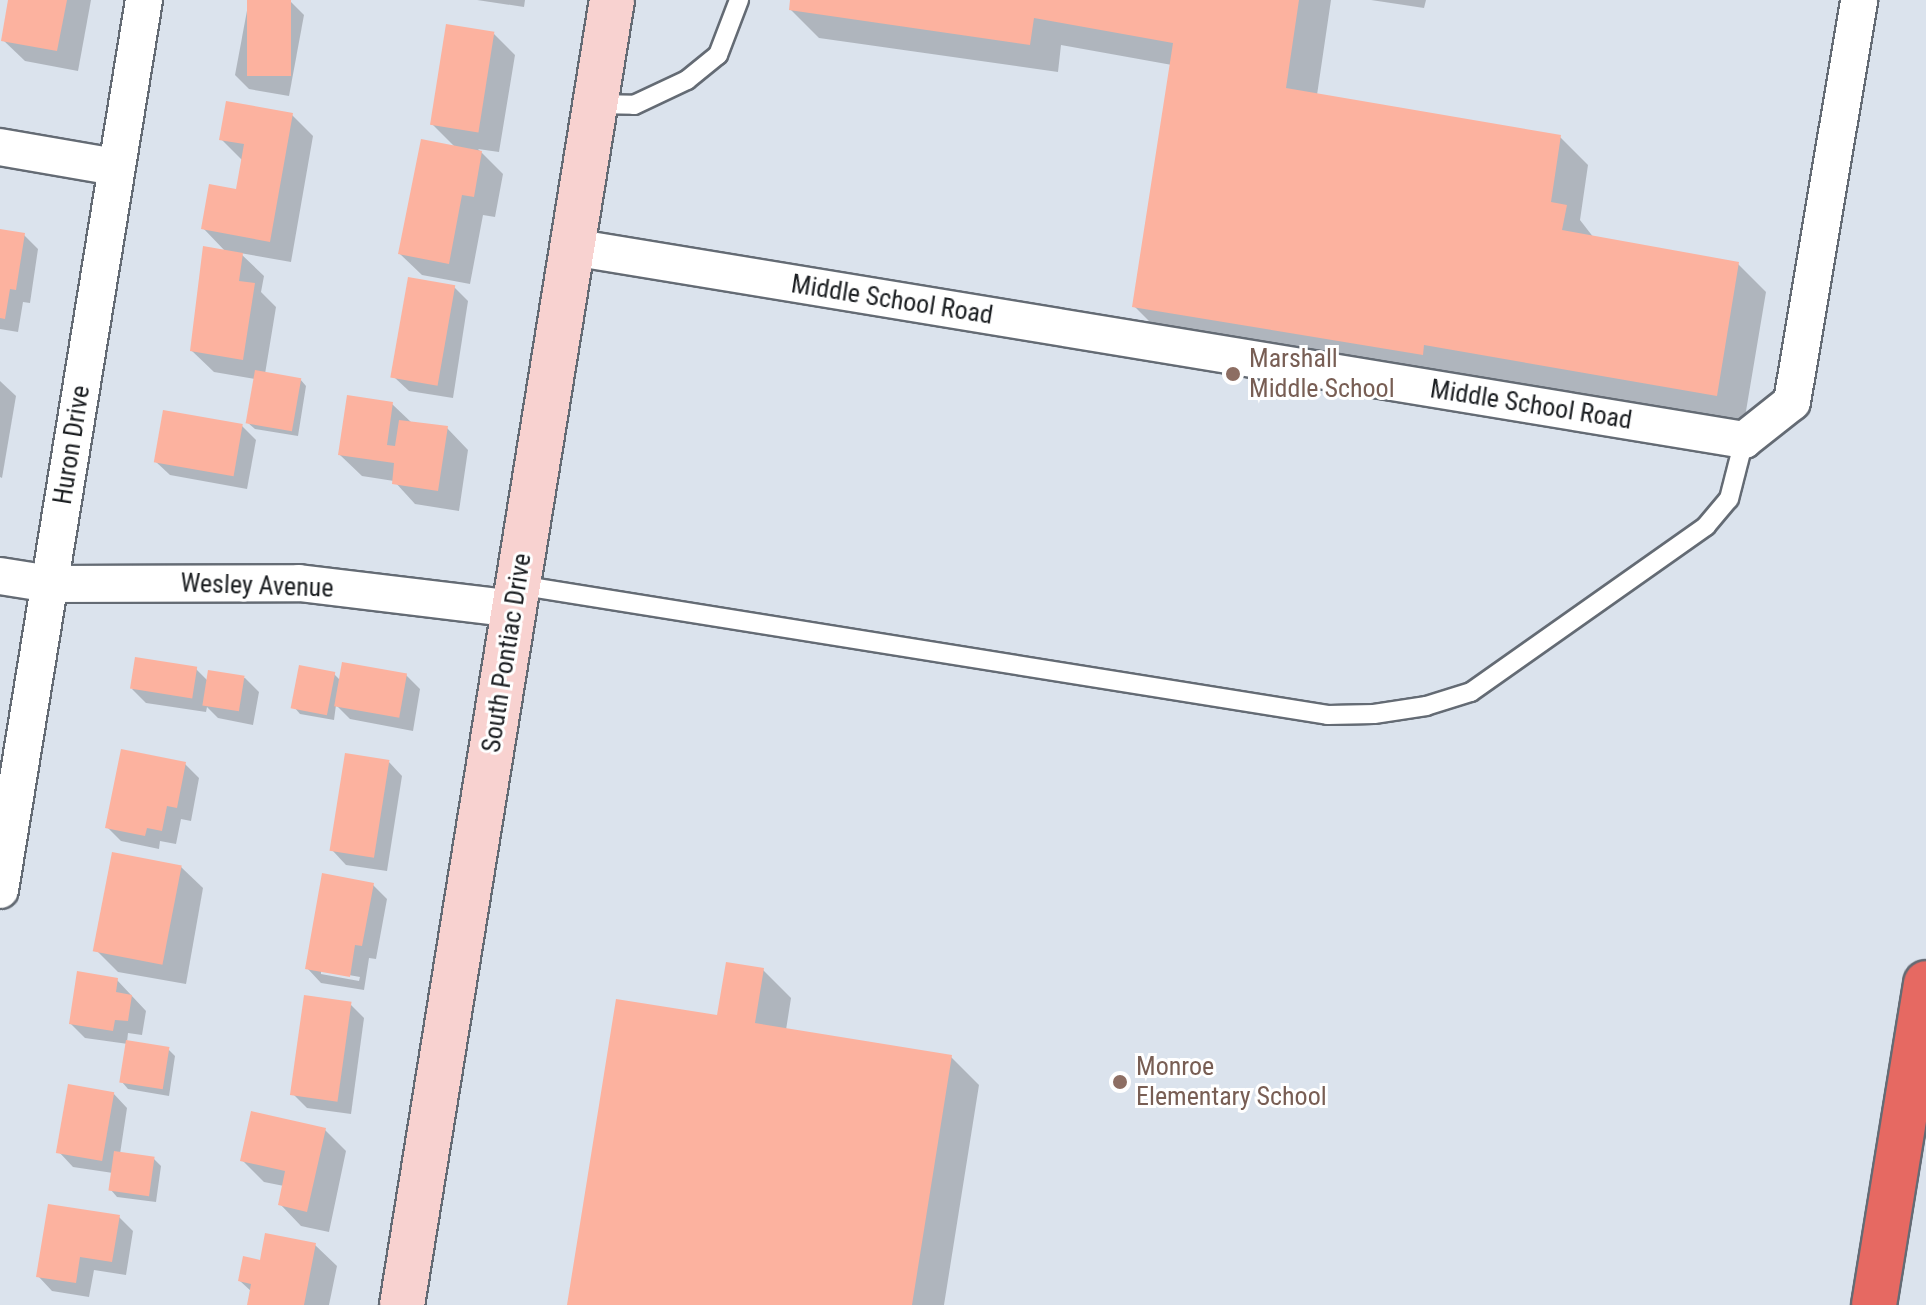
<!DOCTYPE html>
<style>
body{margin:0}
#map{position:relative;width:1926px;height:1305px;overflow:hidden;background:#dbe3ed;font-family:"Roboto Condensed",sans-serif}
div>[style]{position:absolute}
.shadow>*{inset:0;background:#0003}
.building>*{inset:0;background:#fcb29f;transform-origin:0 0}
.roads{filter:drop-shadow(2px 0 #646b74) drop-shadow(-2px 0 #646b74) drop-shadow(0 2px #646b74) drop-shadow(0 -2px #646b74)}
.lane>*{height:18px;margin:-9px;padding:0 9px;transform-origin:9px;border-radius:9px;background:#fff}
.street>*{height:36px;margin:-18px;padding:0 18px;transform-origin:18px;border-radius:18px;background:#fff}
.secondary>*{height:44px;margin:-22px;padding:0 22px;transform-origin:22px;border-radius:22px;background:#f8d2d0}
.highway>*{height:44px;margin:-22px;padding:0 22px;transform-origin:22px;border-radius:22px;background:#e66962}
.dots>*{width:22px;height:22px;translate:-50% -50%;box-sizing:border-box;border:4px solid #fff;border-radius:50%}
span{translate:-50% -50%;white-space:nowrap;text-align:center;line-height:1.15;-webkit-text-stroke:6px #fff;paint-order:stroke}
.street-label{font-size:26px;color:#1c1f22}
.education-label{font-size:26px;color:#785e54}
.left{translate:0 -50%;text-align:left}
</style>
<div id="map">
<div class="shadow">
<div style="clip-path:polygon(10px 0,91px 0,78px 71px,25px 61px,3px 40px)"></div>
<div style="clip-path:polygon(249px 0,290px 1px,304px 15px,289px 96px,249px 89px,235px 75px)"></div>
<div style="clip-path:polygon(477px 0,525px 0,524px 7px)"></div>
<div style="clip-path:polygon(792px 0,1331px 0,1317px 95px,1560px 137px,1588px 165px,1580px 220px,1594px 238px,1738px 264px,1766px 292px,1744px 423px,1452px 372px,1450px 382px,1162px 334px,1134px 306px,1172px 65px,1061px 45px,1058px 72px,819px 38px,791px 10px)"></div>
<div style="clip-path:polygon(1371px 0,1426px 0,1424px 8px)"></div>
<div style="clip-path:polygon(494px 34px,515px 55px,499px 152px,478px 149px,503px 174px,495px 217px,483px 215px,470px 284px,422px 275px,400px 254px,456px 148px,432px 124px)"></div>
<div style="clip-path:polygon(292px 115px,313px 136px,291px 262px,240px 253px,264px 276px,261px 292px,276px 307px,265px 374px,300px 379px,306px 386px,298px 436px,255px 429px,248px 423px,255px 379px,214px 372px,192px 351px,226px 252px,203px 228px,238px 191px,243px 161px,221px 139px)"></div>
<div style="clip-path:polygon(0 231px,24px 235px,38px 249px,30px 303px,23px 302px,18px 332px,0 329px)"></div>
<div style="clip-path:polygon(454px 287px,468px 301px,453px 398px,409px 391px,394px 377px)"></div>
<div style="clip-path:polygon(0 381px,16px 396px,2px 478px,0 477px)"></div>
<div style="clip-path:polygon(392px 404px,412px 423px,447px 428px,468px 450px,459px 511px,415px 504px,394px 481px,362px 476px,340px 455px)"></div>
<div style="clip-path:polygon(242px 426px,256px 440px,247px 489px,170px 475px,155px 461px)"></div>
<div style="clip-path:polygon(196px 669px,208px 681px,245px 678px,259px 692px,253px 725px,218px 718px,207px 707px,206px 712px,146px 703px,132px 689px)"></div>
<div style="clip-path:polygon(334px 674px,341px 681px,406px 675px,420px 689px,413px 731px,350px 719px,336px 705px,334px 720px,300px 714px,294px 707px)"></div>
<div style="clip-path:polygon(388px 761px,402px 776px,387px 871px,346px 865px,332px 850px)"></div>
<div style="clip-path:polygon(185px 764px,199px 778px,191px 821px,181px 819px,176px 844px,160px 841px,159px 849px,121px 841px,107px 827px)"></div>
<div style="clip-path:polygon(181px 867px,203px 888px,186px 984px,118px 972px,97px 951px)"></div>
<div style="clip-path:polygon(evenodd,373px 885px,387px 899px,376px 959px,369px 958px,364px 990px,321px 983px,307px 968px,373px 885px,321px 970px,360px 977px,359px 981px,321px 974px,321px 970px)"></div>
<div style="clip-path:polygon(763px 970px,791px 998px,786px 1030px,951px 1057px,979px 1085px,944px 1305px,569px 1305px,719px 1017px)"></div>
<div style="clip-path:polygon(117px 980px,146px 1011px,142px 1035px,128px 1033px,127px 1042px,168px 1049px,175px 1056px,169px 1096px,128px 1089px,122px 1082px,128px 1044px,85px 1038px,71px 1024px)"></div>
<div style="clip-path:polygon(350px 1004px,364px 1018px,351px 1114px,307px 1108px,293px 1094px)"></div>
<div style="clip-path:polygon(113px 1093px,127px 1108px,120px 1154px,154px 1159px,161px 1166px,156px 1202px,117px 1197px,111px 1190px,113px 1173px,73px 1167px,59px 1152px)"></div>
<div style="clip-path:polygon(325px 1130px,346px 1151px,329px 1232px,301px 1226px,280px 1204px,284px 1186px,264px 1182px,242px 1160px)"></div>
<div style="clip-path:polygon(119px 1217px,133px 1231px,126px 1275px,94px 1270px,89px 1297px,52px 1291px,38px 1276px)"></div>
<div style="clip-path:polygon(315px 1245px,337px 1266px,329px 1305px,249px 1305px,252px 1292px,240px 1281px,261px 1262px)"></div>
</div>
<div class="building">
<div style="clip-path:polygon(8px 0,67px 0,57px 51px,1px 41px)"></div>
<div style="left:247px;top:0;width:44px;height:76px"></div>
<div style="clip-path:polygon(790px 0,1299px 0,1286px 88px,1561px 135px,1551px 202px,1567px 205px,1562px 230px,1739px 262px,1717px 396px,1424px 345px,1423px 355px,1132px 307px,1173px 43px,1034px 18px,1030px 45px,789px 10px)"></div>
<div style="left:446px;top:24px;width:49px;height:102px;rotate:9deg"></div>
<div style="clip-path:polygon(226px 101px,293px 113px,270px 242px,201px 229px,209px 184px,236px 189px,244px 144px,219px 140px)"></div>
<div style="clip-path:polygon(421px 139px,482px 151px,474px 197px,462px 195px,449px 264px,398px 254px)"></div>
<div style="clip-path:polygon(0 229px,25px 233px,16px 290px,10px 289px,5px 319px,0 318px)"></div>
<div style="clip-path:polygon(203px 246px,243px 253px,239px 281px,255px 283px,243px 360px,190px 351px)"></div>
<div style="left:408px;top:277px;width:48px;height:102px;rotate:10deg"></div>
<div style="left:255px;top:370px;width:47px;height:54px;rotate:10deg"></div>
<div style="clip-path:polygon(347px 395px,393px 402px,387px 445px,395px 446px,399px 420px,448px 426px,438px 491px,392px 484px,394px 463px,338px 455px)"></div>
<div style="left:163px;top:410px;width:81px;height:53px;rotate:10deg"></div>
<div style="left:135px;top:657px;width:63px;height:32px;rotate:9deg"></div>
<div style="left:342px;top:662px;width:66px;height:45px;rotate:10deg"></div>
<div style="left:299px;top:665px;width:37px;height:44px;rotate:11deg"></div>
<div style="left:208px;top:670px;width:37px;height:36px;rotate:9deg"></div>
<div style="clip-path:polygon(121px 749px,186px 762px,177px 808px,167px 806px,162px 831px,147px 828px,145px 836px,105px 828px)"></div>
<div style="left:345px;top:753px;width:45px;height:99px;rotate:9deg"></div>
<div style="left:112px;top:852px;width:71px;height:101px;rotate:11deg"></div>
<div style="clip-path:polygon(322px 873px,374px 883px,362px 946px,355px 945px,350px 977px,305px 969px)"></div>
<div style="clip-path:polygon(726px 962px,764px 968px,755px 1023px,952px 1055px,912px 1305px,567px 1305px,616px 999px,717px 1015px)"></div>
<div style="clip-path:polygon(77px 971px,118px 978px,116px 992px,132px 995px,128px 1021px,115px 1020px,113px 1031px,69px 1024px)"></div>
<div style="left:304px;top:995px;width:48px;height:101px;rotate:8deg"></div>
<div style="left:126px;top:1040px;width:44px;height:43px;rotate:9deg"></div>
<div style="left:68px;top:1084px;width:47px;height:70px;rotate:10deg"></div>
<div style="clip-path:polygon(251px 1111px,326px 1128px,307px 1212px,278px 1205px,285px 1171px,240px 1161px)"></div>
<div style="left:114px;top:1151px;width:41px;height:40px;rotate:8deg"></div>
<div style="clip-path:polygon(48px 1204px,120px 1215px,112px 1262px,80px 1257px,76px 1283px,36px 1277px)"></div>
<div style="clip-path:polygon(265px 1233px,316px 1243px,304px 1305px,247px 1305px,251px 1284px,238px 1281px,243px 1256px,260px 1260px)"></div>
</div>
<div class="roads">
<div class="lane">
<div style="left:595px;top:104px;width:39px;rotate:1deg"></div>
<div style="left:634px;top:105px;width:59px;rotate:-25.3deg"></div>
<div style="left:687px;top:80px;width:40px;rotate:-39deg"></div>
<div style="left:718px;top:55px;width:59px;rotate:-69.1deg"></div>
<div style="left:518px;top:585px;width:820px;rotate:9.12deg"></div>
<div style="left:1328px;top:715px;width:46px;rotate:-1.2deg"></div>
<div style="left:1374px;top:714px;width:53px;rotate:-8.7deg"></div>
<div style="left:1426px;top:706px;width:47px;rotate:-17.3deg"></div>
<div style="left:1471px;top:692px;width:288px;rotate:-35.2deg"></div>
<div style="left:1706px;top:526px;width:35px;rotate:-50deg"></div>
<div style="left:1729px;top:499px;width:61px;rotate:-75.7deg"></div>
</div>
<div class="street">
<div style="left:0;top:147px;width:118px;rotate:9.8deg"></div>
<div style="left:572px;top:247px;width:1188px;rotate:9.35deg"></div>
<div style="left:1744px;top:440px;width:61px;rotate:-38.4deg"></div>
<div style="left:1792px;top:402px;width:408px;rotate:-80.5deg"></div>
<div style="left:0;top:576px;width:51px;rotate:9.1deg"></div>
<div style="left:50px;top:584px;width:249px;rotate:-0.2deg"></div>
<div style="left:299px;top:583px;width:217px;rotate:6.9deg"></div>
<div style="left:0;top:890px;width:902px;rotate:-80.81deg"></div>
</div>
<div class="secondary">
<div style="left:402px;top:1305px;width:1322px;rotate:-80.86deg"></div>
</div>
<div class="highway">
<div style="left:1874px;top:1305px;width:326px;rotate:-80.8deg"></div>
</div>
</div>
<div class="dots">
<div style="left:1233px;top:374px;background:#8d6e63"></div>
<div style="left:1120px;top:1082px;background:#8d6e63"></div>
</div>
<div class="street-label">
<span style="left:892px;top:300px;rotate:9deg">Middle School Road</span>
<span style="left:1531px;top:405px;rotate:9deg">Middle School Road</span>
<span style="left:72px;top:445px;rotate:-81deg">Huron Drive</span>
<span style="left:257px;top:586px;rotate:2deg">Wesley Avenue</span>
<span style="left:507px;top:653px;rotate:-81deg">South Pontiac Drive</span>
</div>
<div class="education-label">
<span class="left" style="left:1249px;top:374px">Marshall<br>Middle School</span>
<span class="left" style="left:1136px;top:1082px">Monroe<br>Elementary School</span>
</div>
</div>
